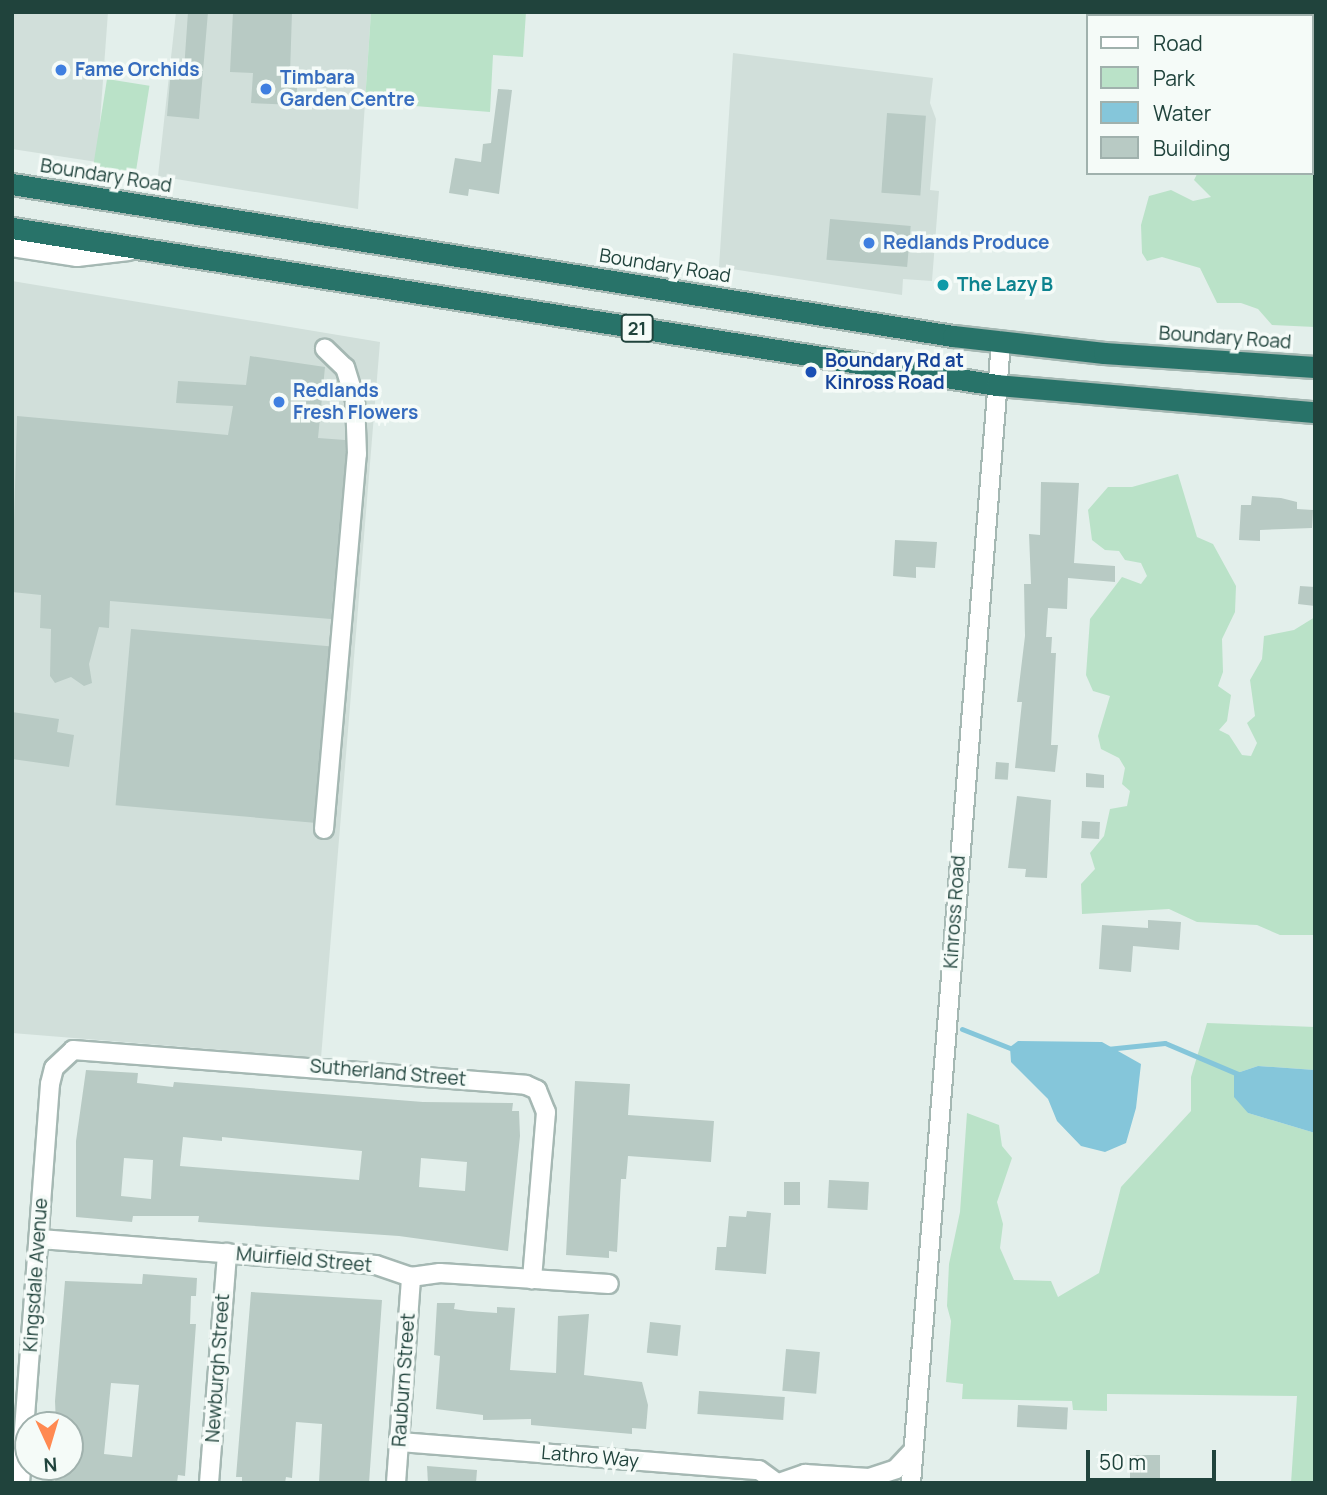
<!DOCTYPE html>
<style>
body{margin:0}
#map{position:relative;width:1327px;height:1495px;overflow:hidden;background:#e3efeb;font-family:Manrope,sans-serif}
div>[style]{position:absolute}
.built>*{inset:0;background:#d1dfda}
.green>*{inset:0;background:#bae2c8;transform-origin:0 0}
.water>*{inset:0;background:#85c6da}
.stream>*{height:5px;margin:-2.5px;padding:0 2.5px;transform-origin:2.5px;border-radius:2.5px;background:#85c6da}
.building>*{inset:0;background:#b8cac4;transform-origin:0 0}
.roads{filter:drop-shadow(2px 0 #a5b8b3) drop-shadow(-2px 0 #a5b8b3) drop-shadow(0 2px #a5b8b3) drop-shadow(0 -2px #a5b8b3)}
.minor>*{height:18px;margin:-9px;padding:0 9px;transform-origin:9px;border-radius:9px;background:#fff}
.highway>*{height:21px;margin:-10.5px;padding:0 10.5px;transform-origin:10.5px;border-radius:10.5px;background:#287369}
.dots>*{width:19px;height:19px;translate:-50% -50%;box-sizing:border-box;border:4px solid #f5fbf8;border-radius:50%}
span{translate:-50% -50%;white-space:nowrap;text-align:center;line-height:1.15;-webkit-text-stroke:7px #f5fbf8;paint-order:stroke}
.shield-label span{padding:2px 5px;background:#f5fbf8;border:2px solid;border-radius:5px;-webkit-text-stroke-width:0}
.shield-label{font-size:18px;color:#20433c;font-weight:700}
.shop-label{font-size:19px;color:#366cbe;font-weight:700}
.left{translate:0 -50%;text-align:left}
.street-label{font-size:19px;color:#20433c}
.culture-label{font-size:19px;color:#0d838f;font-weight:700}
.transit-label{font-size:19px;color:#164399;font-weight:700}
.frame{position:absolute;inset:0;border:14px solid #20433c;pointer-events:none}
.legend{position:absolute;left:1086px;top:14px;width:228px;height:161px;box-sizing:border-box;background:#f5fbf8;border:2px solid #a0b1ad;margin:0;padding:9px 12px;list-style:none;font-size:21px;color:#20433c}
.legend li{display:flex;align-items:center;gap:14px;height:35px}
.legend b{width:35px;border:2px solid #a0b1ad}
.north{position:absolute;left:14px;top:1411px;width:70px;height:70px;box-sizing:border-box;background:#f5fbf8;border:2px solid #a0b1ad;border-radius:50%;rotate:176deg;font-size:19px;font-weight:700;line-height:28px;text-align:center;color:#20433c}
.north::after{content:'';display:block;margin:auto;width:24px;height:32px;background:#ff8951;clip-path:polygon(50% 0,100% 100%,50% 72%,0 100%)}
.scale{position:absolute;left:1086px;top:1450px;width:130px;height:32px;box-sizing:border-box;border:4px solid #20433c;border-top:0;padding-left:9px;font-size:21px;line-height:24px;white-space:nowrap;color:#20433c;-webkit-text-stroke:5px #f5fbf8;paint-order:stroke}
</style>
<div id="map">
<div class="built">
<div style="clip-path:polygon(12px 12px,108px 12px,97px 162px,12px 149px)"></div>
<div style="clip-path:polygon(176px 12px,371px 12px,358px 209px,158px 176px)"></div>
<div style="clip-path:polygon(733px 53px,933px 78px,930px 103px,936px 119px,930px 190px,939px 191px,932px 281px,903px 279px,902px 295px,719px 267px)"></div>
<div style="clip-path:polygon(12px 281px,380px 342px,321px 1058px,12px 1033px)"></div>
</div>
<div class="green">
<div style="clip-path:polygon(371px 12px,526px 12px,523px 57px,493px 55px,490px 112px,365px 102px)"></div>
<div style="clip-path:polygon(1311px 45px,1315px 48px,1315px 327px,1272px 325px,1258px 309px,1241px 303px,1217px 303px,1200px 268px,1162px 257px,1147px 261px,1142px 253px,1141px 225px,1149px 196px,1171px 190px,1193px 201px,1211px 197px,1194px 180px,1197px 174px,1311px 173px)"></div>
<div style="left:107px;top:79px;width:43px;height:88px;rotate:9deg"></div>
<div style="clip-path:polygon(1178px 474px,1197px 537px,1213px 544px,1236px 586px,1235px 612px,1222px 639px,1223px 672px,1218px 686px,1231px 695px,1227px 721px,1219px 730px,1229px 735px,1242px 755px,1251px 756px,1257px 743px,1247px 723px,1255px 716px,1250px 680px,1262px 659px,1264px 636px,1294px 630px,1315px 617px,1315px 935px,1280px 935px,1257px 925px,1197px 922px,1169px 909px,1082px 914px,1081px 884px,1095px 869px,1090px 853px,1104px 836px,1110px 809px,1127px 806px,1130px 791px,1122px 784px,1125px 768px,1119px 758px,1101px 749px,1098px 736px,1110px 696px,1093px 691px,1086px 675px,1090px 619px,1122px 577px,1141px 584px,1147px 576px,1141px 563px,1125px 560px,1119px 551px,1105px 550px,1092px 540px,1088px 510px,1108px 487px,1132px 487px)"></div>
<div style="clip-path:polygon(1207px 1023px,1315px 1027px,1315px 1070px,1258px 1066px,1234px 1074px,1248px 1113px,1315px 1133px,1315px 1483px,1291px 1483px,1297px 1396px,1107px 1394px,1107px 1411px,1073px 1410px,1072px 1401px,962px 1399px,963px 1384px,946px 1382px,951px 1321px,947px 1306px,949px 1264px,960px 1212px,967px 1113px,999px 1125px,1002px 1146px,1012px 1158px,997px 1202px,1003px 1224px,1000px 1248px,1014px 1280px,1051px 1281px,1058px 1297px,1099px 1273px,1121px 1187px,1191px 1111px,1191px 1077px)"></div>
</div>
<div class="water">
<div style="clip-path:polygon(1018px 1041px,1102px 1042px,1141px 1064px,1136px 1108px,1126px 1143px,1105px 1152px,1081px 1146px,1057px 1121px,1048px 1099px,1011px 1062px,1010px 1047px)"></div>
<div style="clip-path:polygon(1258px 1066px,1315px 1070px,1315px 1133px,1248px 1113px,1234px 1097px,1234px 1074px)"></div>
</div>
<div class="stream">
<div style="left:962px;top:1029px;width:57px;rotate:21.6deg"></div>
<div style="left:1107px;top:1049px;width:58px;rotate:-5.9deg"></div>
<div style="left:1165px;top:1043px;width:79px;rotate:23deg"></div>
</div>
<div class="building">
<div style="clip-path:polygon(188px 12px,208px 12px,199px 119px,167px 116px,171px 69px,184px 70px)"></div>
<div style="clip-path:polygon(233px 12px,292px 12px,290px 74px,298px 74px,296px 105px,251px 103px,253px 73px,230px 72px)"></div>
<div style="clip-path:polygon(498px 89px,512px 90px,499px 194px,469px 189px,468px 196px,449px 193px,455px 158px,481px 162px,483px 144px,491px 143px)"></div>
<div style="left:887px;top:113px;width:39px;height:80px;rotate:4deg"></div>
<div style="left:830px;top:219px;width:81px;height:41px;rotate:5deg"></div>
<div style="clip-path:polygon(250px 356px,325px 367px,318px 438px,345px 440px,346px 454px,331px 619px,110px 601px,109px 628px,99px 627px,89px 664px,92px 683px,84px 686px,71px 677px,55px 683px,50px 676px,51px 629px,40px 628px,41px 595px,12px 592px,17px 416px,228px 435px,233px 406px,176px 403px,178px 381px,246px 385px)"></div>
<div style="clip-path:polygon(1041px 482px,1079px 483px,1074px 563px,1115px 566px,1115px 582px,1068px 578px,1067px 609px,1048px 608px,1046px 637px,1052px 637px,1051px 653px,1056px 653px,1051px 745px,1058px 745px,1055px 772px,1015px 768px,1022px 702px,1017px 702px,1025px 636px,1024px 584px,1031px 584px,1029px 534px,1040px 535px)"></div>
<div style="clip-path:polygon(1252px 496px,1281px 498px,1297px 502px,1297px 509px,1313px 510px,1312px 528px,1260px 530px,1260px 541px,1239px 540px,1241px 505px,1251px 505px)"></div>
<div style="clip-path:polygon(895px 540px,937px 542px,935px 568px,916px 567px,916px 578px,893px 576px)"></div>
<div style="clip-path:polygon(1300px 586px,1315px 587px,1315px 606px,1298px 604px)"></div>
<div style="left:131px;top:629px;width:199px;height:177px;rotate:5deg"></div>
<div style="clip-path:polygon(12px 712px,59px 719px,57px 732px,74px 735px,69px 767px,12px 759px)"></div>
<div style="left:996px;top:762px;width:13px;height:17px;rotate:4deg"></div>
<div style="clip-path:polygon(1086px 773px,1104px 775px,1104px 788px,1086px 787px)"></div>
<div style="clip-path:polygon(1017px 796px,1051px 800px,1047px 878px,1025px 877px,1026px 869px,1008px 868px)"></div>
<div style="left:1082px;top:821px;width:18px;height:17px;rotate:3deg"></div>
<div style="clip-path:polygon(1148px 920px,1181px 922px,1179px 950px,1133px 946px,1131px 972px,1099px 969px,1102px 925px,1148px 928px)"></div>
<div style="clip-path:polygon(evenodd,86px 1070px,138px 1073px,137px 1083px,173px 1087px,174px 1082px,423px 1102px,513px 1103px,512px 1111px,519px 1111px,520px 1136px,508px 1251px,399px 1236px,198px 1222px,199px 1216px,133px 1216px,132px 1222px,76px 1217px,76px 1141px,86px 1070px,183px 1137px,222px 1141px,222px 1137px,362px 1151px,359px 1180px,180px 1166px,183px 1137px,86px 1070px,124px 1158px,153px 1160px,151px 1199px,121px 1196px,124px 1158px,86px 1070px,421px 1158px,467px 1162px,465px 1191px,419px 1187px,421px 1158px)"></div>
<div style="clip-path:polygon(575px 1081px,630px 1084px,628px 1115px,714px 1121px,711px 1162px,628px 1156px,626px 1179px,621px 1179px,617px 1252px,609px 1251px,609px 1258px,566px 1255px)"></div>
<div style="left:829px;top:1180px;width:40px;height:28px;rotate:3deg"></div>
<div style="left:784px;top:1182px;width:16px;height:23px"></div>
<div style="clip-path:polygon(747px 1211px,771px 1213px,766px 1274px,715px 1270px,717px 1247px,726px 1247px,729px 1216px,746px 1217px)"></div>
<div style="clip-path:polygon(evenodd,143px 1274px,197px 1278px,196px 1296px,191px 1296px,190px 1324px,196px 1324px,185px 1476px,178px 1475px,177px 1483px,55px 1483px,56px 1467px,70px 1467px,70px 1425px,56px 1425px,55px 1401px,65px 1281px,142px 1284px,143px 1274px,111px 1383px,139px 1385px,132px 1457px,104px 1454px,111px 1383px)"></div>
<div style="clip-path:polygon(251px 1292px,382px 1300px,369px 1483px,319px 1483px,322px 1424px,296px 1422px,292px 1478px,286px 1477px,285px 1483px,242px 1483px,242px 1477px,236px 1477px)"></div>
<div style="clip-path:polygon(437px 1303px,455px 1303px,454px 1309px,468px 1311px,497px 1313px,497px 1307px,515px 1308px,510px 1370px,556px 1373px,558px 1316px,589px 1314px,584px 1375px,642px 1382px,648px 1405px,646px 1429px,632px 1428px,632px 1434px,531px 1425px,531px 1419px,483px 1420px,483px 1415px,436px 1409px,440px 1356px,434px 1355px)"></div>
<div style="left:650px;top:1322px;width:31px;height:31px;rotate:6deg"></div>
<div style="left:786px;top:1349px;width:34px;height:42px;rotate:5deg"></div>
<div style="left:699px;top:1391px;width:86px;height:23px;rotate:4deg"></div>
<div style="left:1018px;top:1405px;width:50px;height:22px;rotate:3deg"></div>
<div style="left:1130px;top:1455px;width:30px;height:28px"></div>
<div style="clip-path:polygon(427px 1466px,477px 1470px,476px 1483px,428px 1483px)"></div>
</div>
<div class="roads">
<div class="minor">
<div style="left:12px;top:247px;width:66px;rotate:8.7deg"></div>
<div style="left:77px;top:257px;width:52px;rotate:-6.6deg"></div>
<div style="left:324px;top:829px;width:376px;rotate:-85deg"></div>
<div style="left:357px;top:454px;width:54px;rotate:-92.1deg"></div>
<div style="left:355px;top:400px;width:34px;rotate:-107deg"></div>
<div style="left:345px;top:368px;width:28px;rotate:-136deg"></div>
<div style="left:40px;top:1239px;width:337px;rotate:4.4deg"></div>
<div style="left:376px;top:1265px;width:37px;rotate:19deg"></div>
<div style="left:411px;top:1277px;width:29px;rotate:-8deg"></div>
<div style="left:440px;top:1273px;width:169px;rotate:3.7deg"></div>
<div style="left:400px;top:1442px;width:360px;rotate:4.5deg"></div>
<div style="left:759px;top:1470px;width:22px;rotate:36deg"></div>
<div style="left:20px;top:1483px;width:400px;rotate:-85.7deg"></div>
<div style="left:50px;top:1084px;width:16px;rotate:-76deg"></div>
<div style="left:54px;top:1068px;width:26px;rotate:-43deg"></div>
<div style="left:73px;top:1050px;width:454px;rotate:4.4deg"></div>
<div style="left:526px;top:1085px;width:12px;rotate:24deg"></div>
<div style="left:537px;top:1090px;width:24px;rotate:68deg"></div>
<div style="left:546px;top:1112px;width:168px;rotate:94.8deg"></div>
<div style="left:209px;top:1483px;width:231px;rotate:-85.5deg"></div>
<div style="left:396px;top:1483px;width:207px;rotate:-85.8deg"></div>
<div style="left:779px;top:1483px;width:28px;rotate:-19deg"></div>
<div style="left:805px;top:1474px;width:64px;rotate:3.6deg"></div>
<div style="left:869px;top:1478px;width:28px;rotate:-18deg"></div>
<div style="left:896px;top:1469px;width:25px;rotate:-47deg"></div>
<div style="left:911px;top:1483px;width:1146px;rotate:-85.49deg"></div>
</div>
<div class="highway">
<div style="left:12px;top:184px;width:953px;rotate:9.18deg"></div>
<div style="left:953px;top:336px;width:152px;rotate:6.4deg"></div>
<div style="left:1104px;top:353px;width:211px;rotate:3.8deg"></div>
<div style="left:12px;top:228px;width:997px;rotate:9.06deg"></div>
<div style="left:997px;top:385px;width:319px;rotate:4.9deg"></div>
</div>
</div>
<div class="dots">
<div style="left:61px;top:70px;background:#3f7fe0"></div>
<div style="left:266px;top:89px;background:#3f7fe0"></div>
<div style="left:869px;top:243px;background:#3f7fe0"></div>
<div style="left:943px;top:285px;background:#0f9aa8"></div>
<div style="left:811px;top:372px;background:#1a4fb4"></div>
<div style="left:279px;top:402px;background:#3f7fe0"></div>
</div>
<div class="shield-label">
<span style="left:637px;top:328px">21</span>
</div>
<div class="shop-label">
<span class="left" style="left:75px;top:70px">Fame Orchids</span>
<span class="left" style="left:280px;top:89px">Timbara<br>Garden Centre</span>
<span class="left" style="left:883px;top:243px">Redlands Produce</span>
<span class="left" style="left:293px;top:402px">Redlands<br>Fresh Flowers</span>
</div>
<div class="street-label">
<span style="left:106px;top:176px;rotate:9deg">Boundary Road</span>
<span style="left:665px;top:266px;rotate:9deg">Boundary Road</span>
<span style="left:1225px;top:338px;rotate:4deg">Boundary Road</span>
<span style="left:955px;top:912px;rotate:-86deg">Kinross Road</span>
<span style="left:388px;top:1073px;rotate:5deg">Sutherland Street</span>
<span style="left:304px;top:1260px;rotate:5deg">Muirfield Street</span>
<span style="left:36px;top:1275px;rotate:-86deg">Kingsdale Avenue</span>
<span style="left:218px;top:1368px;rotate:-86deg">Newburgh Street</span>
<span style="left:404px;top:1380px;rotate:-86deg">Rauburn Street</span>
<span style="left:590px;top:1457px;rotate:5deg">Lathro Way</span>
</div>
<div class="culture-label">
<span class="left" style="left:957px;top:285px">The Lazy B</span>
</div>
<div class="transit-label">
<span class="left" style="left:825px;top:372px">Boundary Rd at<br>Kinross Road</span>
</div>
<div class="frame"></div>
<ul class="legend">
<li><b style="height:9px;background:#fff"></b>Road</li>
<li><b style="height:19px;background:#bae2c8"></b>Park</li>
<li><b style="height:19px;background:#85c6da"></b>Water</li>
<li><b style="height:19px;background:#b8cac4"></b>Building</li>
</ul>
<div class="north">N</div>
<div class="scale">50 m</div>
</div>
